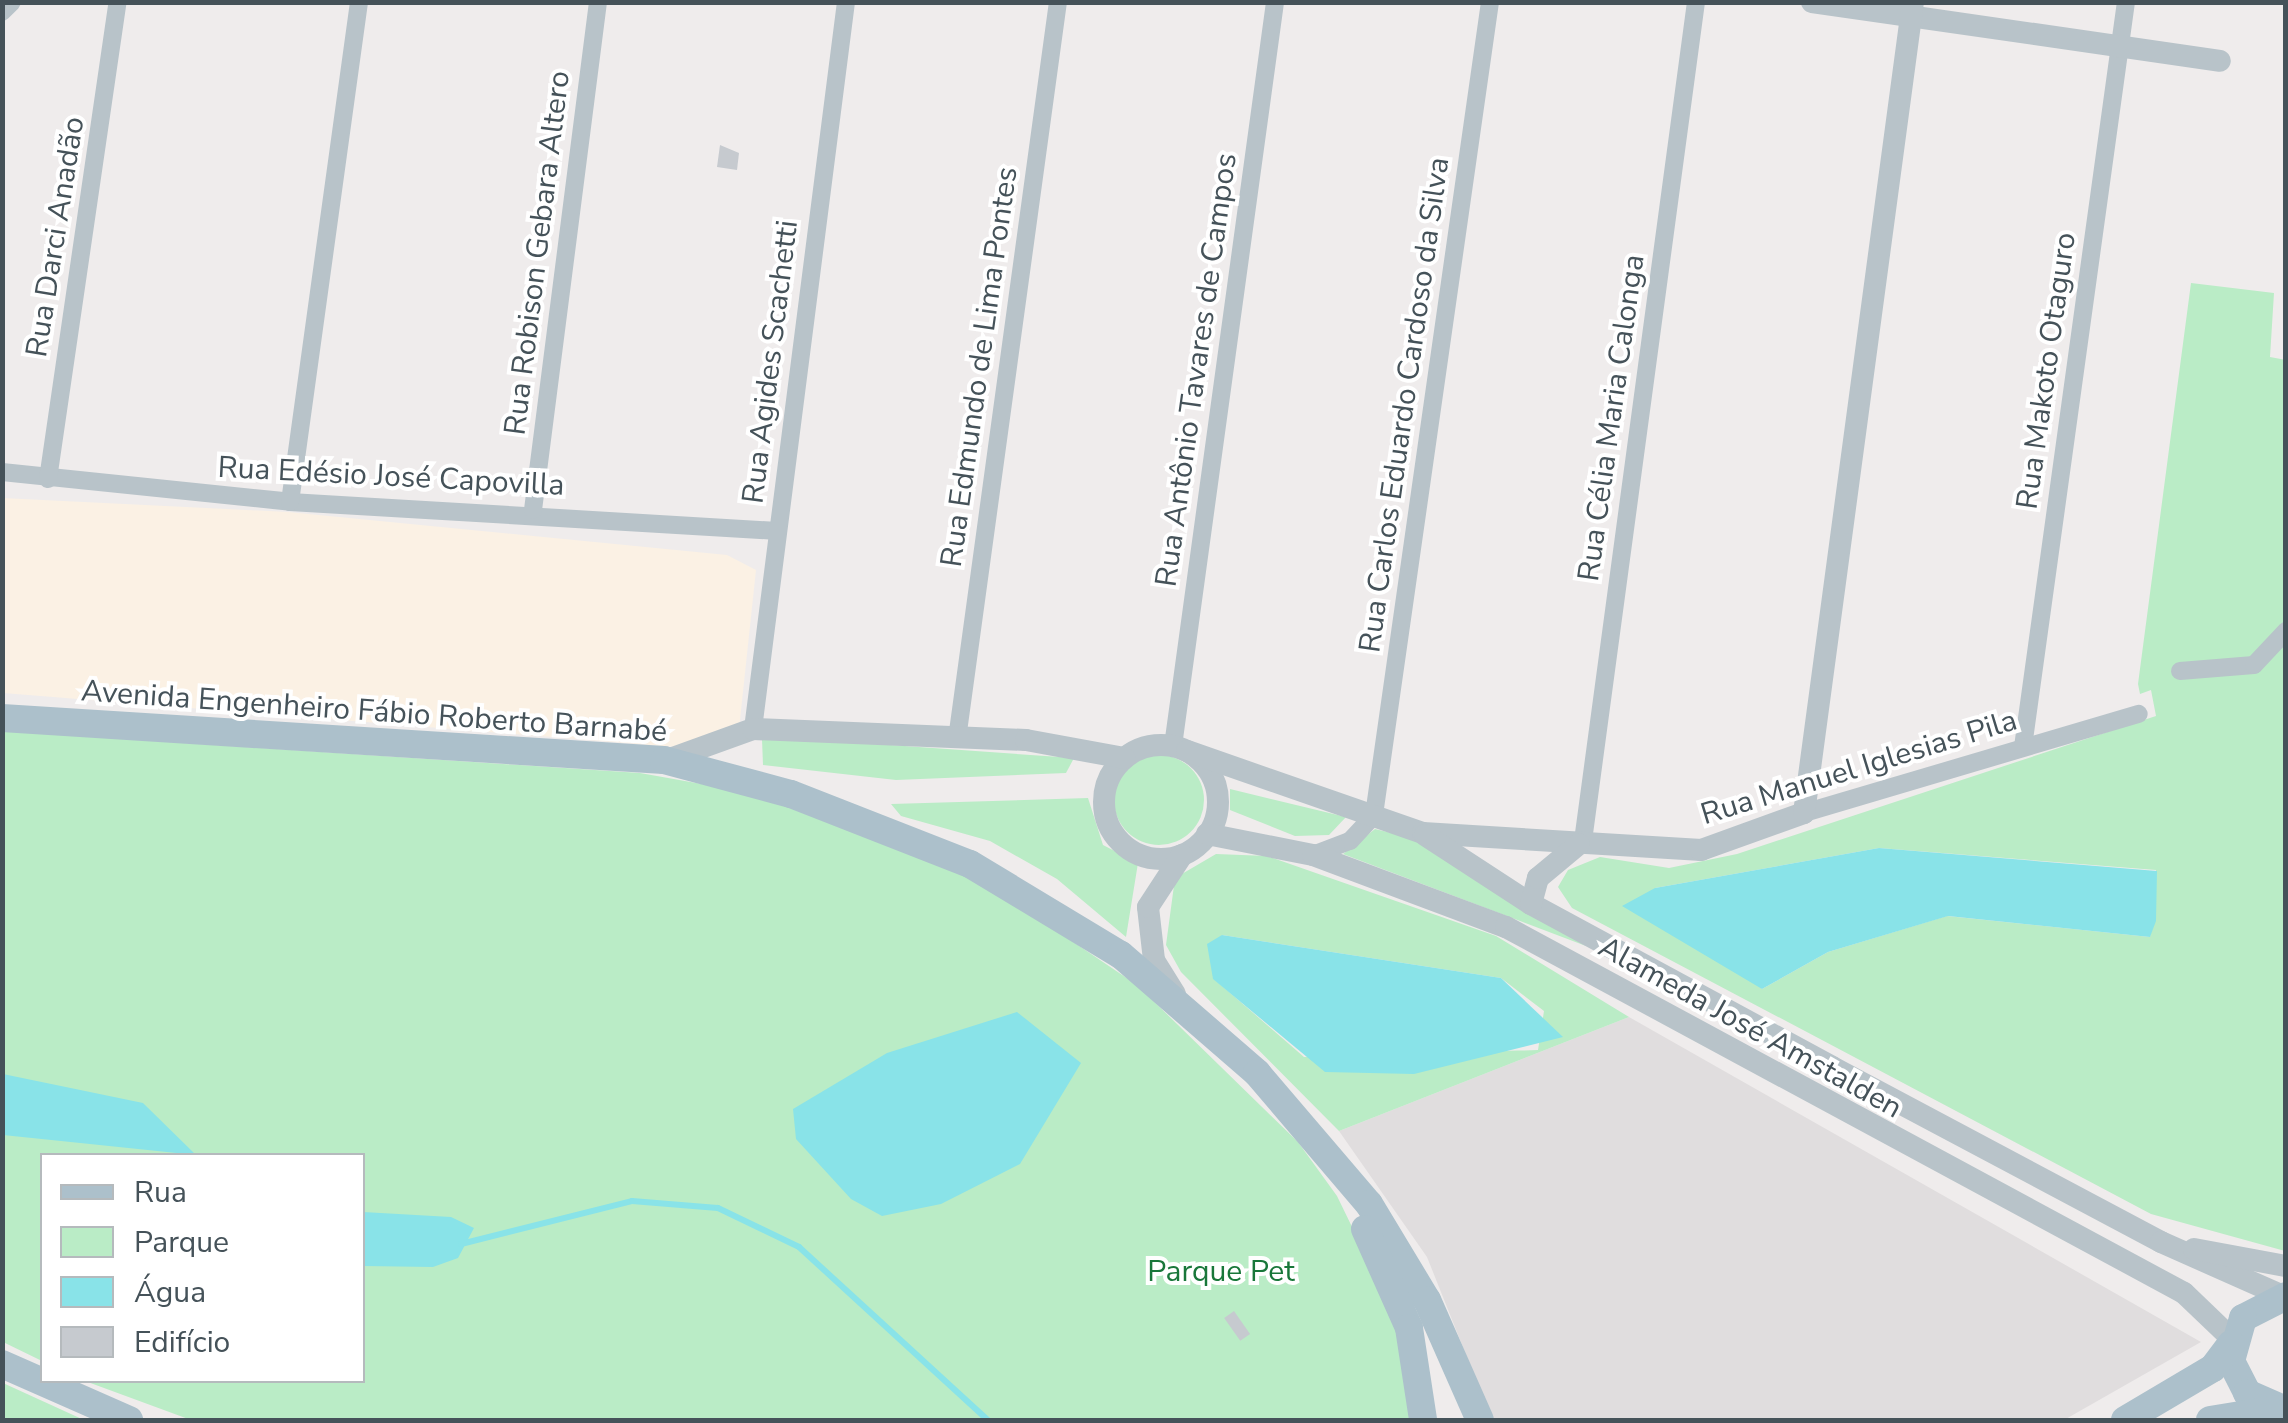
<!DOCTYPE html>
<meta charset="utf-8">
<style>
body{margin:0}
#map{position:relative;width:2288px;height:1423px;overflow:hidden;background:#efecec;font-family:"Nunito Sans",sans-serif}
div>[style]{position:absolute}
.commercial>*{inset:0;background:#fbf1e4}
.education>*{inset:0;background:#e0ddde}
.green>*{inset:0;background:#baecc6}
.round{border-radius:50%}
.water>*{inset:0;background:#89e3e8}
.stream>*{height:6px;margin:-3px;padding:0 3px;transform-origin:3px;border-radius:3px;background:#89e3e8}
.building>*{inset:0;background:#c6cacf;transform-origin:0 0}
.minor>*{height:18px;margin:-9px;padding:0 9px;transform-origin:9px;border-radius:9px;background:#b8c3c9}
.tertiary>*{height:22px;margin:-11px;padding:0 11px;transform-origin:11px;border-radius:11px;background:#b8c3c9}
.tertiary>.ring{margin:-11px;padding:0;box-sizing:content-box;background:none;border:22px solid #b8c3c9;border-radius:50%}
.primary>*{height:28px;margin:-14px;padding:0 14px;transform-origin:14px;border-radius:14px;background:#acc0cb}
span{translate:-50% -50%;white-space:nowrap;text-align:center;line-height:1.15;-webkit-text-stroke:8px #fff;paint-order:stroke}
.street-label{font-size:30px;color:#455259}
.park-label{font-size:30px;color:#19773a}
.frame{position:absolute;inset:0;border:5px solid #455259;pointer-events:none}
.legend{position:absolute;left:40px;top:1153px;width:325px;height:230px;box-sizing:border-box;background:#fff;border:2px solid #b5babd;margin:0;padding:12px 18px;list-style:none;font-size:30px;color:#455259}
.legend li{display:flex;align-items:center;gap:20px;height:50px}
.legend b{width:50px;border:2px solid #b5babd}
</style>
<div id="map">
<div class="commercial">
<div style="clip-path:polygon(2px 498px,288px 512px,727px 555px,756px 570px,739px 729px,689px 748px,3px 693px)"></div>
</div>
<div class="education">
<div style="clip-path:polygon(1629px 1017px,2201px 1342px,2064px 1420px,1492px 1420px,1427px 1257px,1339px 1131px)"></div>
</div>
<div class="green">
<div style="clip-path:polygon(evenodd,2191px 283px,2274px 293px,2270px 357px,2286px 360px,2285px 1251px,2151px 1214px,1572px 908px,1558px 887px,1568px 870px,1600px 857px,1669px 868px,1737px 854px,2156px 716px,2151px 690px,2140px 694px,2138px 684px,2191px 283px,1879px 848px,2156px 870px,2150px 937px,1947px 916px,1828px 952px,1762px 989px,1655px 888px,1879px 848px)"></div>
<div style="clip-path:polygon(3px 731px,640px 773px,741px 791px,853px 827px,998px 891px,1137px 985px,1298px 1142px,1337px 1196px,1390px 1305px,1411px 1375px,1412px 1420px,191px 1420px,85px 1381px,362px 1380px,362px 1156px,42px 1156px,42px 1361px,3px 1342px)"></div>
<div style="clip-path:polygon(777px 737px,1074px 758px,1066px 773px,896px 780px,763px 765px,762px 739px)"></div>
<div class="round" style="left:1114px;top:755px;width:90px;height:90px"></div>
<div style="clip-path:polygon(1230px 789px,1346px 817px,1329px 835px,1295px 836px,1230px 810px)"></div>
<div style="clip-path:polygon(1088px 798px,1103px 845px,1138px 863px,1126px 937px,1057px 879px,990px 841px,901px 816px,891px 804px)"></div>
<div style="clip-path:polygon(1375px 829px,1412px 838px,1586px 946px,1343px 854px)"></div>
<div style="clip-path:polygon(evenodd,1216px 854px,1267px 856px,1496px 936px,1629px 1017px,1339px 1131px,1181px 972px,1166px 945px,1175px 878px,1216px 854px,1222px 935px,1501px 978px,1544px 1011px,1538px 1050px,1304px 1057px,1214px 979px,1222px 935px)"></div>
<div style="clip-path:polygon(3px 1383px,84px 1420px,3px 1420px)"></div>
</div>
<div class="water">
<div style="clip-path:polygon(1879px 848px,2157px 871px,2156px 921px,2150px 937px,1948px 916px,1828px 952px,1762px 989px,1622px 906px,1655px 888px)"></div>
<div style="clip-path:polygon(1222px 935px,1501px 978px,1563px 1037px,1414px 1074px,1325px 1072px,1213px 979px,1207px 944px)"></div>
<div style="clip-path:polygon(1017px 1012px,1081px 1063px,1020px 1164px,941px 1204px,882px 1216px,851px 1199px,796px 1139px,793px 1109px,887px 1053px)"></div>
<div style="clip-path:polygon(3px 1074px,143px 1103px,196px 1155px,3px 1135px)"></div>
<div style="clip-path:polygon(363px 1212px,451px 1217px,474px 1228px,458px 1258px,433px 1267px,363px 1266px)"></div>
</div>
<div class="stream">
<div style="left:461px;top:1244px;width:176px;rotate:-14.1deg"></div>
<div style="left:632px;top:1201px;width:86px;rotate:4.7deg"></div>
<div style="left:718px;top:1208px;width:90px;rotate:25.7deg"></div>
<div style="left:799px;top:1247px;width:256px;rotate:42.5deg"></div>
</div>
<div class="building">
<div style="clip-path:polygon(720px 145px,739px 153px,737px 170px,717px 167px)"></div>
<div style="left:1234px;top:1311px;width:28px;height:12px;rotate:55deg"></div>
</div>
<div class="minor">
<div style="left:2px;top:12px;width:14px;rotate:-45deg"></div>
<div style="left:2px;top:472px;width:290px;rotate:5.9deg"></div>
<div style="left:290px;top:502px;width:488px;rotate:3.4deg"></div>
<div style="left:48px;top:479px;width:482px;rotate:-81.7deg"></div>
<div style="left:290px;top:502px;width:505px;rotate:-82.14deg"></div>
<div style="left:533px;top:510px;width:512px;rotate:-82.71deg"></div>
<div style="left:2180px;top:671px;width:74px;rotate:-4.6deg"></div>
<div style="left:2254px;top:665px;width:47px;rotate:-46.7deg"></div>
<div style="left:753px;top:729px;width:733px;rotate:-82.71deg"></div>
<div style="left:957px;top:739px;width:744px;rotate:-82.2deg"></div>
<div style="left:1173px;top:746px;width:751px;rotate:-82.19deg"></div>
<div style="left:2023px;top:747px;width:752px;rotate:-82.13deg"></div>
<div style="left:1804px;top:813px;width:349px;rotate:-16.5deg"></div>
<div style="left:1583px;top:841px;width:847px;rotate:-82.33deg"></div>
<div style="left:1313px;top:855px;width:40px;rotate:-21deg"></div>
<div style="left:1350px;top:841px;width:35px;rotate:-47deg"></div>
<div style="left:1374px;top:815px;width:821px;rotate:-81.88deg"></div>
</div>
<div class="tertiary">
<div style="left:1812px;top:2px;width:412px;rotate:8.2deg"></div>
<div class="ring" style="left:1104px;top:745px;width:92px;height:92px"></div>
<div style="left:1187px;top:751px;width:250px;rotate:19.2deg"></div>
<div style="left:1423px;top:833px;width:279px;rotate:3.5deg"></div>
<div style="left:1701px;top:850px;width:109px;rotate:-19.8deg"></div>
<div style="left:1804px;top:813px;width:818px;rotate:-82.35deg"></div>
<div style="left:667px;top:760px;width:91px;rotate:-19.8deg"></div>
<div style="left:753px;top:729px;width:273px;rotate:2.3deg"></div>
<div style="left:1026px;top:740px;width:100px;rotate:10.4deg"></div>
<div style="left:1207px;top:834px;width:108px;rotate:11.2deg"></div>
<div style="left:1313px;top:855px;width:206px;rotate:20.5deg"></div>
<div style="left:1506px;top:927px;width:770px;rotate:28.36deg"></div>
<div style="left:2184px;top:1293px;width:66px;rotate:43.8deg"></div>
<div style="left:1425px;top:835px;width:126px;rotate:33.1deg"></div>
<div style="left:1531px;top:904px;width:342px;rotate:28.4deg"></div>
<div style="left:1832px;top:1067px;width:373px;rotate:28deg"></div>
<div style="left:2161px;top:1242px;width:133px;rotate:23.9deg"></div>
<div style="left:1531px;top:904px;width:27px;rotate:-75deg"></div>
<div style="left:1538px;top:878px;width:53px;rotate:-39.7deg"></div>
<div style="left:1175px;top:994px;width:40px;rotate:-122deg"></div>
<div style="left:1154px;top:960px;width:53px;rotate:-96.5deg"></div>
<div style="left:1148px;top:907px;width:62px;rotate:-56.8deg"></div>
<div style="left:2194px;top:1249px;width:94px;rotate:10.5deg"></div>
</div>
<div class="primary">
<div style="left:2px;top:718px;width:663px;rotate:3.63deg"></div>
<div style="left:664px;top:760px;width:131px;rotate:15deg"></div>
<div style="left:791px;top:794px;width:192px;rotate:21.4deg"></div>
<div style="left:970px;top:864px;width:176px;rotate:31.1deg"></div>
<div style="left:1121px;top:955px;width:180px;rotate:40.9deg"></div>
<div style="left:1257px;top:1073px;width:172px;rotate:49.5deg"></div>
<div style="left:1369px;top:1204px;width:112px;rotate:58.9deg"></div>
<div style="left:1427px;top:1300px;width:131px;rotate:66.2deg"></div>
<div style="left:1365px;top:1229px;width:108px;rotate:66deg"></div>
<div style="left:1409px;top:1328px;width:93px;rotate:81.3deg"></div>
<div style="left:2286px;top:1296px;width:48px;rotate:152.9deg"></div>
<div style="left:2243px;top:1318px;width:45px;rotate:105.6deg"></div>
<div style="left:2231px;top:1361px;width:36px;rotate:63deg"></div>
<div style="left:2247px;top:1393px;width:43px;rotate:23.6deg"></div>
<div style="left:2px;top:1364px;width:139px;rotate:23.8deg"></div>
<div style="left:2125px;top:1420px;width:102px;rotate:-30.6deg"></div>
<div style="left:2213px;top:1368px;width:30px;rotate:-53deg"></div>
<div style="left:2210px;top:1420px;width:68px;rotate:-9.3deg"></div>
</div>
<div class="street-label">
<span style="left:56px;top:237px;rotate:-81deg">Rua Darci Anadão</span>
<span style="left:538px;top:253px;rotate:-83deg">Rua Robison Gebara Altero</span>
<span style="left:771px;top:362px;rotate:-83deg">Rua Agides Scachetti</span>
<span style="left:980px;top:367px;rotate:-82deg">Rua Edmundo de Lima Pontes</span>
<span style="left:1197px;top:370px;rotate:-82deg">Rua Antônio Tavares de Campos</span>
<span style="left:2047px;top:371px;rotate:-82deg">Rua Makoto Otaguro</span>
<span style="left:1405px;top:405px;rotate:-82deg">Rua Carlos Eduardo Cardoso da Silva</span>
<span style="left:1612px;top:418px;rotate:-82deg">Rua Célia Maria Calonga</span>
<span style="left:391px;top:477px;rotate:3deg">Rua Edésio José Capovilla</span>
<span style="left:374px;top:712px;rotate:4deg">Avenida Engenheiro Fábio Roberto Barnabé</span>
<span style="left:1859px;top:768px;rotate:-17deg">Rua Manuel Iglesias Pila</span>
<span style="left:1750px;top:1028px;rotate:29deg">Alameda José Amstalden</span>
</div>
<div class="park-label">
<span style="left:1221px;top:1272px">Parque Pet</span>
</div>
<div class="frame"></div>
<ul class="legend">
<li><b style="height:12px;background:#acc0cb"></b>Rua</li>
<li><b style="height:28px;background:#baecc6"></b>Parque</li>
<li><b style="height:28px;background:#89e3e8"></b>Água</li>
<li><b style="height:28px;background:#c6cacf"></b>Edifício</li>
</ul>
</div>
